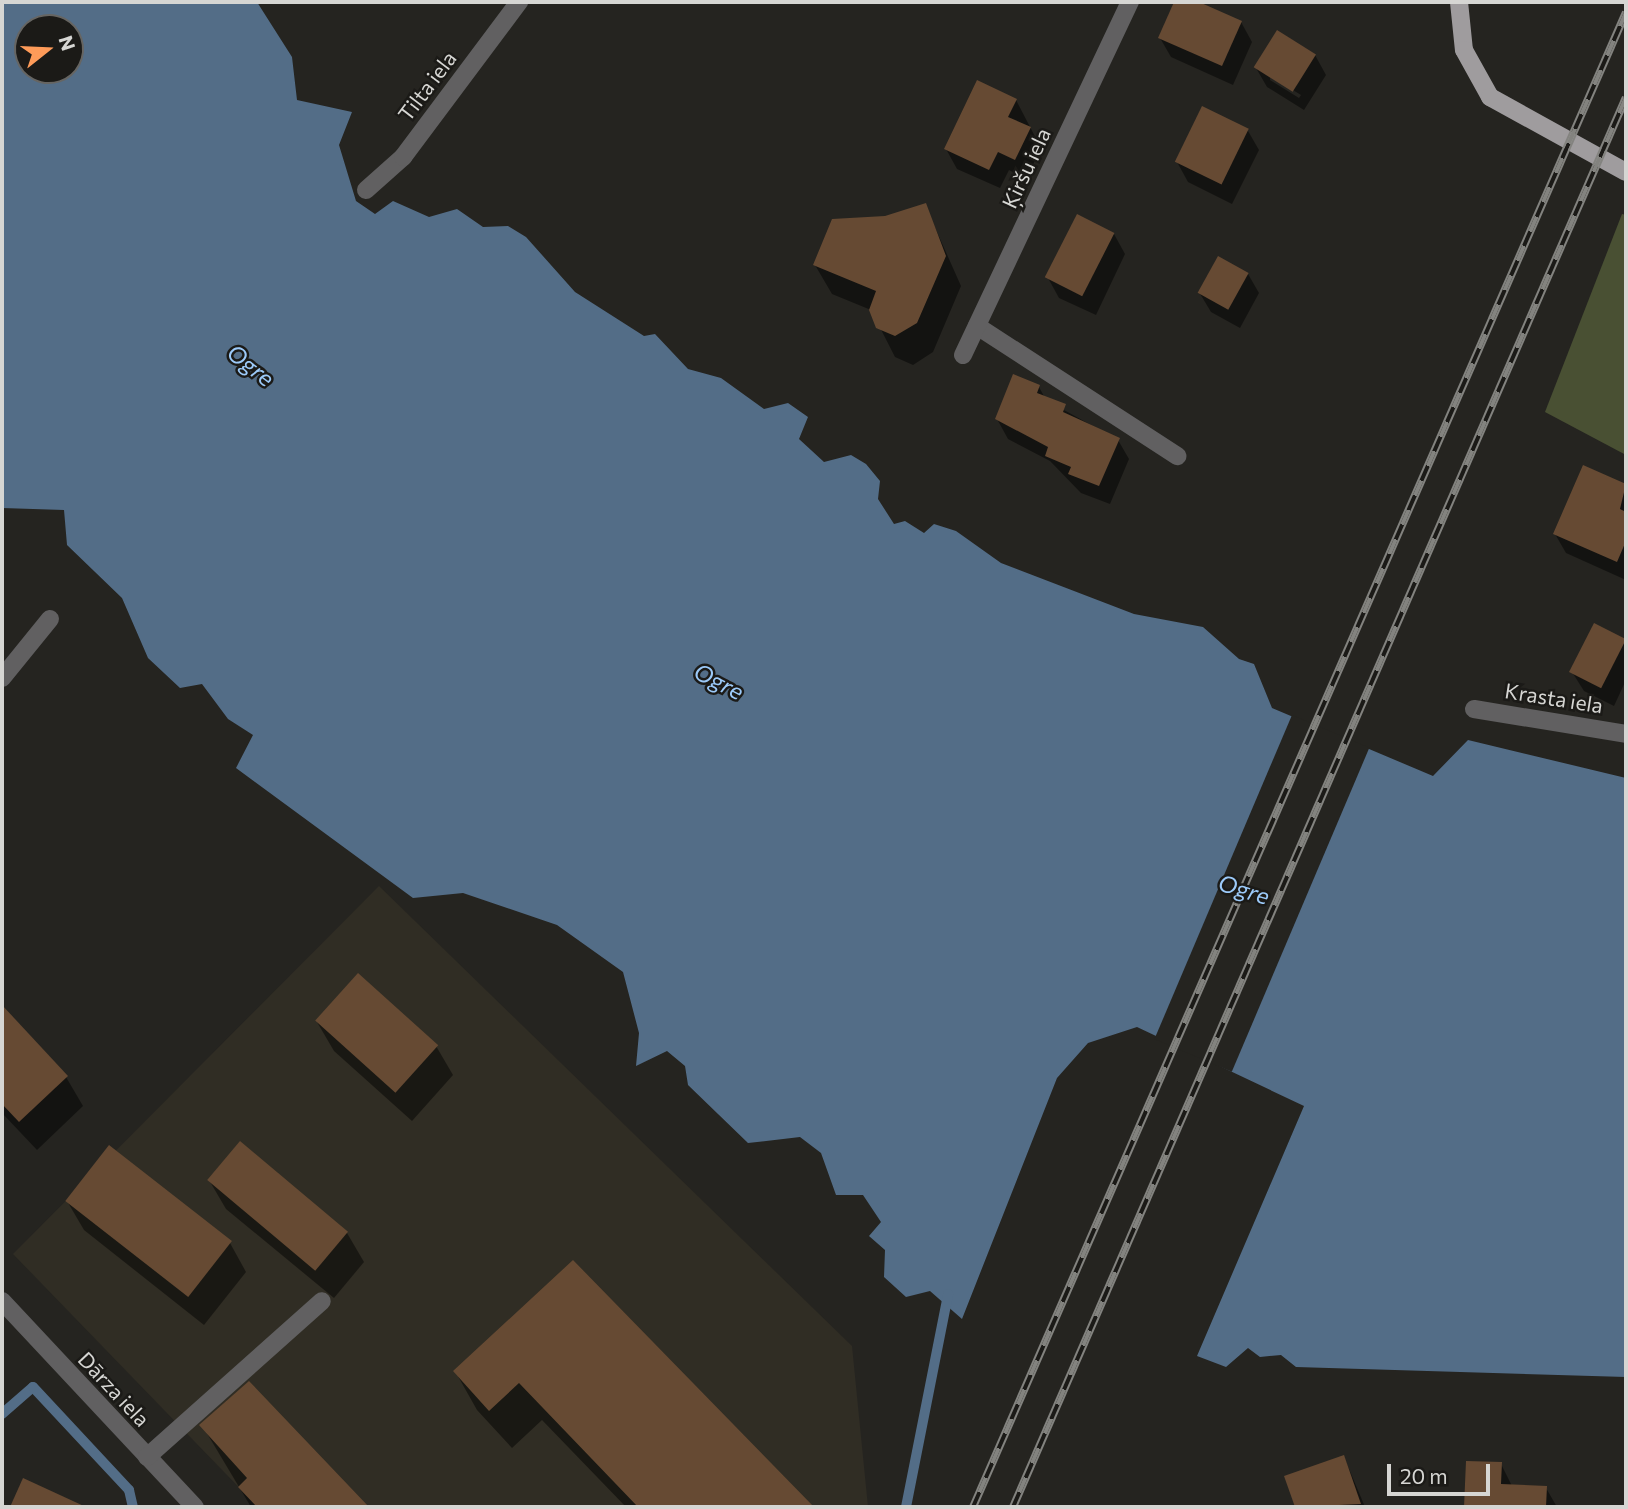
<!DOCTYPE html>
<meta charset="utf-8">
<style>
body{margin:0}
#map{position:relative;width:1628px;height:1509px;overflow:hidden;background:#252420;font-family:Commissioner,sans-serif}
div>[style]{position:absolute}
.built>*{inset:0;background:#302d24}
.green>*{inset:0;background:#495033}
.water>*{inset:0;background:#536d87}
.pier>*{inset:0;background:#252420;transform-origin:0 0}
.shadow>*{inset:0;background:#0007}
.stream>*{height:10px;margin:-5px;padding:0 5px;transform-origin:5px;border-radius:5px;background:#536d87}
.building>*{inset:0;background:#664a33;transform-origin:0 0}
.minor>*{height:18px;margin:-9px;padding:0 9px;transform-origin:9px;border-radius:9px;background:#616061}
.major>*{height:18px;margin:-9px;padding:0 9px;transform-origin:9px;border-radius:9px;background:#9f9c9e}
.rail>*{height:8px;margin-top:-4px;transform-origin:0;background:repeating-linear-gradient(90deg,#1b1a17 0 16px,#83837f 0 32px);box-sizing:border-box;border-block:2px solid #83837f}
span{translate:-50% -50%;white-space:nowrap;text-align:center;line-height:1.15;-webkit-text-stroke:5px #1b1a17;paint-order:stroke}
.street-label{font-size:21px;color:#d6d6d3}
.water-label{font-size:23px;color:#9ccaf9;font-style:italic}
.frame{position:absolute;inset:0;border:4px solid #d6d6d3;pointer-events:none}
.north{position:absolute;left:14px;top:14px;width:70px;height:70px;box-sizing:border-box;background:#1b1a17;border:2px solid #666562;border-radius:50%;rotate:72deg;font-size:19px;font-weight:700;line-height:28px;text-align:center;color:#d6d6d3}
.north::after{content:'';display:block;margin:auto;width:24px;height:32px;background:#fe9b59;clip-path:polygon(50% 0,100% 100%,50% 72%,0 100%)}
.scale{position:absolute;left:1387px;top:1464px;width:103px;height:32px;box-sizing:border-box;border:4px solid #d6d6d3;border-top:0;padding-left:9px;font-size:21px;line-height:24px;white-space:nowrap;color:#d6d6d3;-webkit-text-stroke:5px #1b1a17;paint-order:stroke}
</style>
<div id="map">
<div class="built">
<div style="clip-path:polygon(379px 886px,852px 1346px,868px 1507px,258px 1507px,13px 1254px)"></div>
</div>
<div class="green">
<div style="clip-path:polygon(1622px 214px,1626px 215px,1626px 455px,1545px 412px)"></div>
</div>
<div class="water">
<div style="clip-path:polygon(evenodd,2px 2px,257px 2px,292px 57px,297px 100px,352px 112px,339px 145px,356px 201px,375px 214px,393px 201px,429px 217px,457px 209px,483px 227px,508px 226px,526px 237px,575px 292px,644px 336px,655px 334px,688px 369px,721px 378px,764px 409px,788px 403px,808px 417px,799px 439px,824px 462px,851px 455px,866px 464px,880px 481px,878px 499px,894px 524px,905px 521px,924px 533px,934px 524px,956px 531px,1001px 563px,1134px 614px,1203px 627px,1239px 659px,1254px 664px,1272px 708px,1433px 776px,1468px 740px,1626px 778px,1626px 1377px,1296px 1367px,1281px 1355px,1260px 1357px,1248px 1348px,1226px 1367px,1197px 1356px,1304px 1106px,1137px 1027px,1088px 1043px,1057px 1078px,962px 1319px,930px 1291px,906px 1297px,884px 1277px,885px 1250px,869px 1236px,881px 1222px,863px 1195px,836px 1195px,821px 1153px,800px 1137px,748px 1143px,688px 1085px,685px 1066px,667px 1051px,636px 1066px,639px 1033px,623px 972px,557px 925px,463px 893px,413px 898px,236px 768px,253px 735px,228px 719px,202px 684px,180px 688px,148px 658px,122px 598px,67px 545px,64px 510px,2px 508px,2px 2px,28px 28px,70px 28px,70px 70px,28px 70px,28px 28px)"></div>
</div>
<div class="pier">
<div style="left:1292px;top:715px;width:84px;height:352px;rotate:23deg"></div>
</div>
<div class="shadow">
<div style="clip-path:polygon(1176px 2px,1195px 2px,1241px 22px,1252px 42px,1233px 85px,1171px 57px,1160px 38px)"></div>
<div style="clip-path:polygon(evenodd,1315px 55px,1326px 75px,1304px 110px,1267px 87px,1256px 68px,1315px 55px,1270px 76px,1301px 95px,1299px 98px,1270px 80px,1270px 76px)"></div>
<div style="clip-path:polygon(1016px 100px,1041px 148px,1026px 179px,1009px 170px,1000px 188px,957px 169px,946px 149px)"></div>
<div style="clip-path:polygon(1248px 131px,1259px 150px,1232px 204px,1188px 182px,1177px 162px)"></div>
<div style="clip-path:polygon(925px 205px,961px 286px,933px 352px,913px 365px,895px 357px,871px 310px,832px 294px,815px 265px)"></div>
<div style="clip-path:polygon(1114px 234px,1125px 254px,1096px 315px,1059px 298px,1048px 278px)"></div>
<div style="clip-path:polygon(1248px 274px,1259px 293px,1240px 328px,1211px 312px,1199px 292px)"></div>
<div style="clip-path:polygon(1039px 387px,1046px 400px,1118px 440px,1129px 459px,1110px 504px,1081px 493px,1050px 461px,1008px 439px,997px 419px)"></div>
<div style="clip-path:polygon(1584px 468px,1626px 486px,1626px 580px,1566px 553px,1555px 534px)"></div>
<div style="clip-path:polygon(1625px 641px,1626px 680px,1614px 706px,1584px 691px,1572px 672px)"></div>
<div style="clip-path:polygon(2px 1008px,66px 1077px,83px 1106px,37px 1150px,2px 1113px)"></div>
<div style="clip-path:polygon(317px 1022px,436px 1046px,453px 1075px,412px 1121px,334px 1051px)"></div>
<div style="clip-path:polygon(209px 1180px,347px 1233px,364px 1262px,334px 1298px,226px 1209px)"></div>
<div style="clip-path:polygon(67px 1201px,230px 1243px,246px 1272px,204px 1325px,84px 1230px)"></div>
<div style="clip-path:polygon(573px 1262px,811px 1507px,626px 1507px,542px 1420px,512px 1448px,477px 1410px,455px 1371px)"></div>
<div style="clip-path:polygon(249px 1384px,366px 1507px,251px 1507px,202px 1425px)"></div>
<div style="clip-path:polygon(1344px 1457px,1365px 1507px,1296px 1507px,1286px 1477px)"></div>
<div style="clip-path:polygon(1468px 1463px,1501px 1464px,1512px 1486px,1546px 1488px,1557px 1507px,1466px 1507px)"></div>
</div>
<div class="stream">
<div style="left:2px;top:1414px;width:41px;rotate:-41.1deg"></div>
<div style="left:33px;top:1387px;width:141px;rotate:47deg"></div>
<div style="left:129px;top:1490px;width:17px;rotate:77deg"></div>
<div style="left:906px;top:1507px;width:217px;rotate:-78.8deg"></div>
</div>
<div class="building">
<div style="clip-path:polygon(1174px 2px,1199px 2px,1242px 21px,1222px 66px,1158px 38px)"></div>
<div style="left:1277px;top:30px;width:46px;height:44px;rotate:32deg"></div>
<div style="clip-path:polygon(977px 80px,1017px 99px,1008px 117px,1031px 127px,1015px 160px,998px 152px,989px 170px,944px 149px)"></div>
<div style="left:1202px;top:106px;width:52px;height:62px;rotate:26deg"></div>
<div style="clip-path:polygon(926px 203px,946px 256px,917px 323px,895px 336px,876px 328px,869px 310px,876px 291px,813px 265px,832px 219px,885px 216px)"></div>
<div style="left:1077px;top:214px;width:42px;height:71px;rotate:27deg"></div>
<div style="left:1218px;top:256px;width:35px;height:42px;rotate:29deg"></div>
<div style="clip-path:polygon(1013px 374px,1040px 385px,1037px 393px,1066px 404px,1063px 412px,1120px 438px,1099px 486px,1068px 474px,1071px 467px,1045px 456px,1048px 447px,995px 419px)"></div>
<div style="clip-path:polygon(1583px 465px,1626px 484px,1620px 509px,1626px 512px,1626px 541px,1617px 562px,1553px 534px)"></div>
<div style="left:1594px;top:623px;width:36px;height:55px;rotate:27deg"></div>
<div style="left:358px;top:973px;width:108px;height:64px;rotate:42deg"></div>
<div style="clip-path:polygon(2px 1005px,68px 1076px,19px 1122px,2px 1104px)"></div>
<div style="left:240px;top:1141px;width:141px;height:51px;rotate:40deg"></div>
<div style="left:109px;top:1145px;width:156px;height:71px;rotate:38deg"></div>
<div style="clip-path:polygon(573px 1260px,814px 1507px,638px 1507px,519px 1383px,489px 1411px,453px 1371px)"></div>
<div style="clip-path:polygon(249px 1381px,369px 1507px,257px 1507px,238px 1487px,247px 1478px,199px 1425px)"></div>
<div style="clip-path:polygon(1344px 1455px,1361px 1504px,1295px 1507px,1284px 1476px)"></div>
<div style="clip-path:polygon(1466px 1461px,1502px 1462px,1501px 1484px,1547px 1486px,1546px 1507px,1464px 1507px)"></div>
<div style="clip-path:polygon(23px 1478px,86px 1507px,10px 1507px)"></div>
</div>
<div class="minor">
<div style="left:366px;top:190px;width:50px;rotate:-41.7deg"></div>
<div style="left:403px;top:157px;width:194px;rotate:-53.2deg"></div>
<div style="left:977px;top:326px;width:239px;rotate:33deg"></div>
<div style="left:963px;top:355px;width:391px;rotate:-64.7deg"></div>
<div style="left:2px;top:678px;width:76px;rotate:-50.9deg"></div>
<div style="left:1474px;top:709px;width:154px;rotate:9.3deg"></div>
<div style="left:2px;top:1301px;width:282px;rotate:46.9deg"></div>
<div style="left:147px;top:1457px;width:234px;rotate:-41.7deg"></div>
</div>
<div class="major">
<div style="left:1459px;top:2px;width:48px;rotate:84.1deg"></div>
<div style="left:1464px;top:50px;width:54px;rotate:61deg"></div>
<div style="left:1490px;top:97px;width:155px;rotate:28.9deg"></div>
</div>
<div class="rail">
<div style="left:973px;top:1507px;width:1631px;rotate:-66.4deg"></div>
<div style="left:1013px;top:1507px;width:1537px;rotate:-66.5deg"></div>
</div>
<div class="street-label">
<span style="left:427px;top:86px;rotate:-53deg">Tilta iela</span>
<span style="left:1026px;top:168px;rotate:-65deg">Ķiršu iela</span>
<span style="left:1554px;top:698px;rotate:9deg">Krasta iela</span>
<span style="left:114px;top:1389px;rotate:47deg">Dārza iela</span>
</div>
<div class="water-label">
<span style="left:251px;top:365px;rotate:38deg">Ogre</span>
<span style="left:719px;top:681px;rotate:27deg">Ogre</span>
<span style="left:1244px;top:889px;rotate:17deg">Ogre</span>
</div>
<div class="frame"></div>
<div class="north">N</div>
<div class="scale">20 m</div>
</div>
